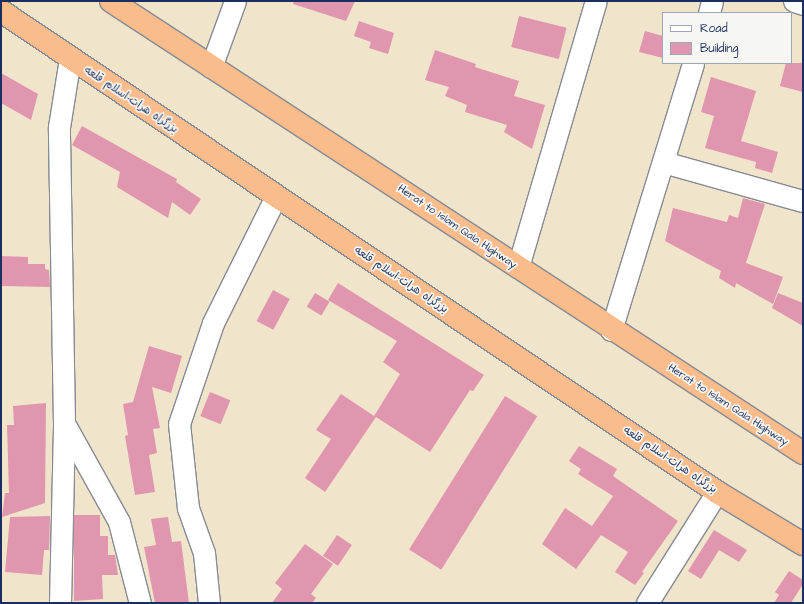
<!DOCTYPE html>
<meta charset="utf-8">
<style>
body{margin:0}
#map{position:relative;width:804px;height:604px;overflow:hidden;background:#f0e4cb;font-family:"Architects Daughter","Playpen Sans Arabic",sans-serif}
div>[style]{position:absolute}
.building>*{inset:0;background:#e096af;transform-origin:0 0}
.roads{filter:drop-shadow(1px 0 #868a94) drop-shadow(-1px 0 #868a94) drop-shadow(0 1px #868a94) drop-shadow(0 -1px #868a94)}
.minor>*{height:21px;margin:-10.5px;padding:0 10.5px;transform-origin:10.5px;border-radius:10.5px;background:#fff}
.highway>*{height:22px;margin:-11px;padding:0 11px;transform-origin:11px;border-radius:11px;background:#f9bc8a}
span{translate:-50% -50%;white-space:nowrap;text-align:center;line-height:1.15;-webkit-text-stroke:3.5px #f6f6f2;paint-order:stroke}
.street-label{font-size:11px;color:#1b2f5e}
.frame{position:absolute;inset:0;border:2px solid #1b2f5e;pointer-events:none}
.legend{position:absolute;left:662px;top:12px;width:130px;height:52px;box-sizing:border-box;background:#f6f6f2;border:1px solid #9ea6b7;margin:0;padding:5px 7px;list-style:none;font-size:12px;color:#1b2f5e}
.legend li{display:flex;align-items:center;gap:8px;height:20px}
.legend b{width:20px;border:1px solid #9ea6b7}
</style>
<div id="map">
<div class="building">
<div style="clip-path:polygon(294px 1px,355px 1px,346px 21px,293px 4px)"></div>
<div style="left:519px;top:16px;width:49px;height:32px;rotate:14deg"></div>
<div style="clip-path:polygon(359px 21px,394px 33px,388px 54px,369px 48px,371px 42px,354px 36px)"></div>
<div style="clip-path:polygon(645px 31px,663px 36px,663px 58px,639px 52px)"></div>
<div style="clip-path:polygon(435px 50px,476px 64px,475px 67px,519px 81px,514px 96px,545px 105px,532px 149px,504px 132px,507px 125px,465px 112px,467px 105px,445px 96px,449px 87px,425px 80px)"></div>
<div style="clip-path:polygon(786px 63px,803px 63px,803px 92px,780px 86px)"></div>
<div style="clip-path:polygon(1px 73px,38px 94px,31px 120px,1px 103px)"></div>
<div style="clip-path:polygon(711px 77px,756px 91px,741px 141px,778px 152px,772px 173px,755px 168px,756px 162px,705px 148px,714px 116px,701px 112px)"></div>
<div style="clip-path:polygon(82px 126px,177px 179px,176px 182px,201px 199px,190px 215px,172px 202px,168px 218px,117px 187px,120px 172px,72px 145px)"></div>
<div style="clip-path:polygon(743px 198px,765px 204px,746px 263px,783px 277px,773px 304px,736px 283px,735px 288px,719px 278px,721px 271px,665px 241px,673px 208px,727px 222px,729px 215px,738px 218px)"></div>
<div style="clip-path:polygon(1px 256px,28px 257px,28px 264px,45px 264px,45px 269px,49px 270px,50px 287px,1px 286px)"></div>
<div style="clip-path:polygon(338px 283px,484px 375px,473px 391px,470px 390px,430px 452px,376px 417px,325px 492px,305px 478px,331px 439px,316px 430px,341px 394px,374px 416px,400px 374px,383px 362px,397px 341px,328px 300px)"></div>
<div style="left:273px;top:290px;width:19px;height:35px;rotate:28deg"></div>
<div style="left:315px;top:293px;width:17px;height:16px;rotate:31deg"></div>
<div style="clip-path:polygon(778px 293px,803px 303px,803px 326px,772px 308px)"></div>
<div style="clip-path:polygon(149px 346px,182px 356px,171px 393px,152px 387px,160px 428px,153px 429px,157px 453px,149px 455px,155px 492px,135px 495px,125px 436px,128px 435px,123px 404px,133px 402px)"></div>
<div style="left:210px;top:392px;width:22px;height:26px;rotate:22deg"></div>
<div style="left:505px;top:396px;width:38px;height:181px;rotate:32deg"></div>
<div style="clip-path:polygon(46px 403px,45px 503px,2px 517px,5px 493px,9px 493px,7px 425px,14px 425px,13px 406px)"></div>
<div style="clip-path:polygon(579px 446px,617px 469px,613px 476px,678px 521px,642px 572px,644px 573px,635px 585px,615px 572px,628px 552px,601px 535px,576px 569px,542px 544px,565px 508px,592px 526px,613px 496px,578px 474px,581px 469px,569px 461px)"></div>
<div style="clip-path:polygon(74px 515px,100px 515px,100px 536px,108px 536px,108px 555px,115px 555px,118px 575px,102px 575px,103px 599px,74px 601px)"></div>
<div style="clip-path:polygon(50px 516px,49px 550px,44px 550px,42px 575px,5px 572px,10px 517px)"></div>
<div style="clip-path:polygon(168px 517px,172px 542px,181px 541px,189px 603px,155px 603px,144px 547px,156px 545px,151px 519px)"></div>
<div style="clip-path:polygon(714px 530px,747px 550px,739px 562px,719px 550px,701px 579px,688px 571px)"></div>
<div style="left:337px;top:535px;width:18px;height:25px;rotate:34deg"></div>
<div style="clip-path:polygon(305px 544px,333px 564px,311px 594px,316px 598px,312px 603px,272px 603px,282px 589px,275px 583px)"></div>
<div style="clip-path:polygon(789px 571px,803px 580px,803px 584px,791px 603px,774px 603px,779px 595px,775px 592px)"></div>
</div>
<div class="roads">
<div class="minor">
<div style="left:794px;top:1px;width:9px;rotate:18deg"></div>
<div style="left:709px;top:13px;width:12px;rotate:-76deg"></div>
<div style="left:211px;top:67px;width:70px;rotate:-70deg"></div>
<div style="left:663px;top:162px;width:145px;rotate:15.6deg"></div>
<div style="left:518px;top:267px;width:277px;rotate:-73.7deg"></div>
<div style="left:611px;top:330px;width:279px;rotate:-72.9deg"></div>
<div style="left:64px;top:423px;width:113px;rotate:60.9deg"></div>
<div style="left:119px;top:522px;width:84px;rotate:75.5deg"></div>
<div style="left:60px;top:603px;width:181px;rotate:-88.7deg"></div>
<div style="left:64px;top:422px;width:295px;rotate:-91deg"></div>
<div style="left:59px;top:127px;width:70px;rotate:-80.9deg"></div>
<div style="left:209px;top:603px;width:50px;rotate:-95.7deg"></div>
<div style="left:204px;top:553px;width:48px;rotate:-109.6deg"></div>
<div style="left:188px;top:508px;width:84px;rotate:-96.1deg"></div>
<div style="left:179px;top:424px;width:107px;rotate:-71.4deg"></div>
<div style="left:213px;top:323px;width:142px;rotate:-63.6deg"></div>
<div style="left:647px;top:603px;width:131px;rotate:-57.8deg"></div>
</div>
<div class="highway">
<div style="left:111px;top:1px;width:827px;rotate:33.15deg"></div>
<div style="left:1px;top:11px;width:863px;rotate:33.89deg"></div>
<div style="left:717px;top:492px;width:100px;rotate:31.2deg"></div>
</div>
</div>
<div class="street-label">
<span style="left:131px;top:100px;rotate:34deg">بزرگراه هرات-اسلام قلعه</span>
<span style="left:457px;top:227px;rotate:34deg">Herat to Islam Qala Highway</span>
<span style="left:401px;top:280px;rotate:34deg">بزرگراه هرات-اسلام قلعه</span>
<span style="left:728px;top:405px;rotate:33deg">Herat to Islam Qala Highway</span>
<span style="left:670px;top:460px;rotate:34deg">بزرگراه هرات-اسلام قلعه</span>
</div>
<div class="frame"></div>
<ul class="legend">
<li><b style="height:5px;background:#fff"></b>Road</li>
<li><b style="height:11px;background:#e096af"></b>Building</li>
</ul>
</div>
